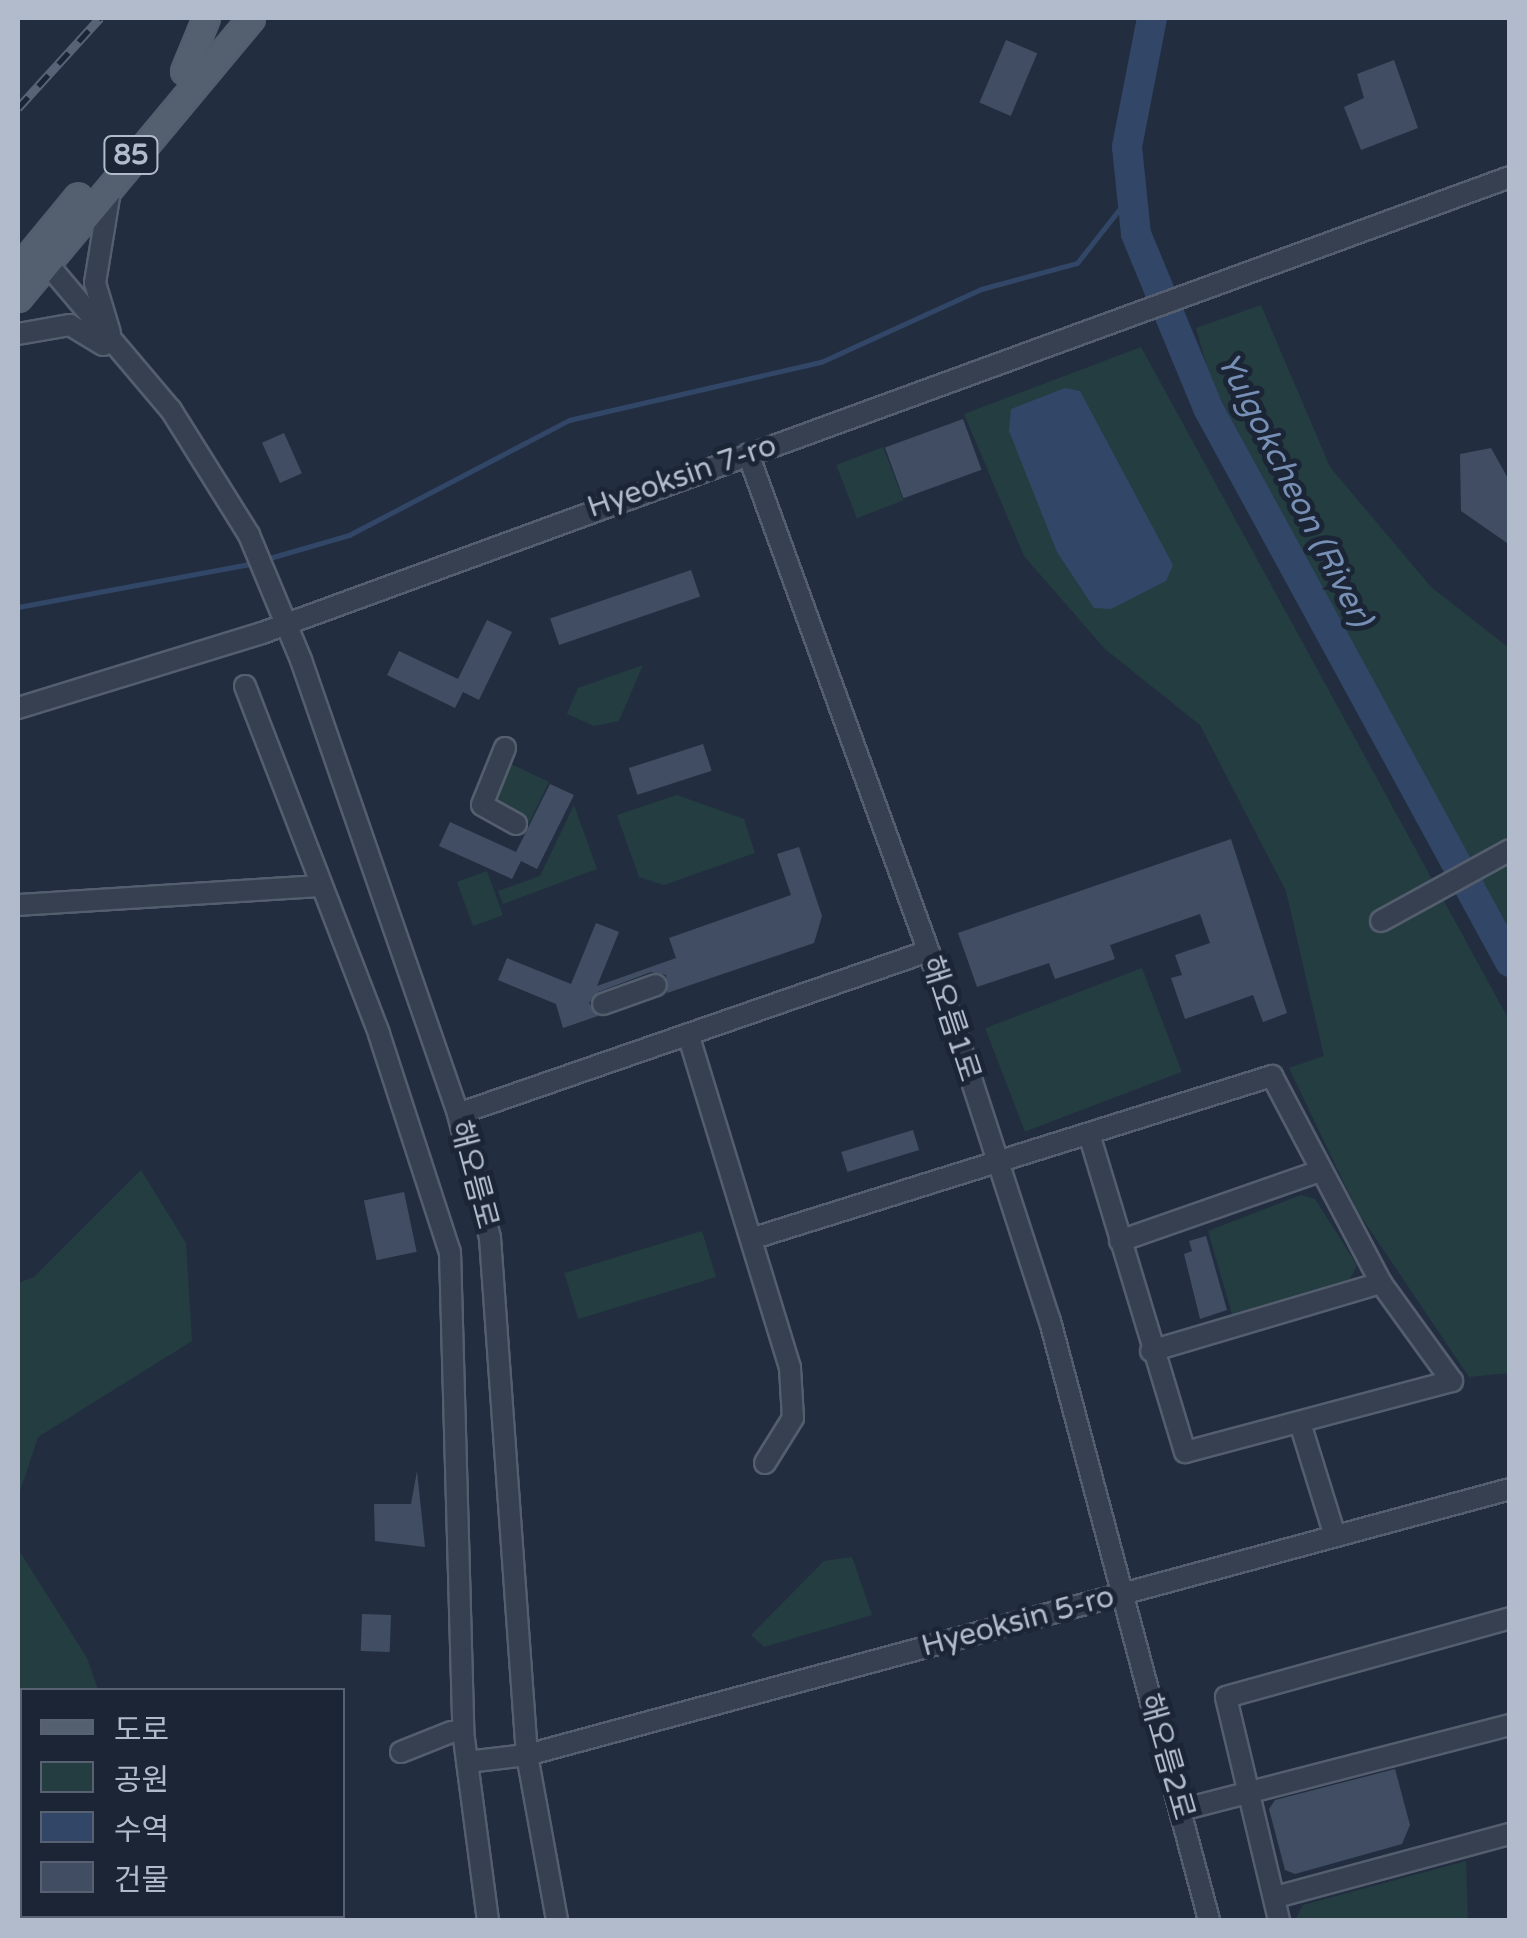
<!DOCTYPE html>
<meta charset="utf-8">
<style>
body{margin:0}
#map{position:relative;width:1527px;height:1938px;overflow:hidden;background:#222e40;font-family:"Varela Round","Noto Sans KR",sans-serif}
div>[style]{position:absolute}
.green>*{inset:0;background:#243d41;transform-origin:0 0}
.water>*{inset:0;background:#324667}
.stream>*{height:5px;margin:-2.5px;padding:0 2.5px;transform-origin:2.5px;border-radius:2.5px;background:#324667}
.river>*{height:30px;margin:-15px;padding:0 15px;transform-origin:15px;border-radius:15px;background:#324667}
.building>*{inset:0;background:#404d63;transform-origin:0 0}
.roads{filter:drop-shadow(2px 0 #545e6e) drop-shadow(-2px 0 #545e6e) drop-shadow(0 2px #545e6e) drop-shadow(0 -2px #545e6e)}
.minor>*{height:20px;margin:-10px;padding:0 10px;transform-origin:10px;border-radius:10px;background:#364050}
.major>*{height:25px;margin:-12.5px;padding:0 12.5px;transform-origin:12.5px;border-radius:12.5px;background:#545f70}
.rail>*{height:9px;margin-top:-4.5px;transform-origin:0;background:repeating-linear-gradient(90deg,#1b2535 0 15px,#586377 0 30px);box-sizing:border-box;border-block:2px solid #586377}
span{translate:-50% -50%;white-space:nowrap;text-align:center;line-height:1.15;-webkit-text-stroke:10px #1b2535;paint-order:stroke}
.shield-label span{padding:2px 8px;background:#1b2535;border:2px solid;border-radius:8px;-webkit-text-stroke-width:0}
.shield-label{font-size:28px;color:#b2bbcb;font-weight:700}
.street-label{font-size:30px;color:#b2bbcb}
.water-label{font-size:32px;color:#778fb5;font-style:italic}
.frame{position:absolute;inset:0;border:20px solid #b2bbcb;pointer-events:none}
.legend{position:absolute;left:20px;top:1688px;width:325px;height:230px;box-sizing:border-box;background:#1b2535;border:2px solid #576171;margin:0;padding:12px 18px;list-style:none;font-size:30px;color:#b2bbcb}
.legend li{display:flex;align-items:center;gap:20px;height:50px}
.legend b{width:50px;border:2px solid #576171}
</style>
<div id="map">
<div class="green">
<div style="clip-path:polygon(1261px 305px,1330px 467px,1431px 587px,1509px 648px,1509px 937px,1211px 381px,1196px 328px)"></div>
<div style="clip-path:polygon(1141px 347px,1509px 1020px,1509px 1373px,1469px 1377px,1358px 1212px,1289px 1068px,1324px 1056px,1286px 891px,1200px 725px,1105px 649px,1024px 556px,964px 414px)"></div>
<div style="left:883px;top:447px;width:57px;height:50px;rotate:69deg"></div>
<div style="clip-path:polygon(643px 665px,619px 721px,594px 726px,567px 714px,578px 688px)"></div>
<div style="clip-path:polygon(507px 762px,549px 782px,528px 825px,493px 808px,490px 796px)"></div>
<div style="clip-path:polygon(677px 795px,744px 819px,755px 853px,664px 885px,639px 877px,617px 815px)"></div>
<div style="clip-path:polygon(574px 805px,597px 869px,503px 904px,498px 891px,540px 876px)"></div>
<div style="left:487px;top:871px;width:47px;height:32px;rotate:70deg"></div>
<div style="left:1142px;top:968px;width:111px;height:168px;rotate:69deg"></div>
<div style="clip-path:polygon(141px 1170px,186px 1243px,192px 1341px,38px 1437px,18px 1497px,18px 1283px,34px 1277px)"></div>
<div style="clip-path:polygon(1301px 1195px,1315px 1199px,1357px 1265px,1350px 1279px,1232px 1314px,1208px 1231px)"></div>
<div style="left:702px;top:1231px;width:48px;height:144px;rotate:73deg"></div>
<div style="clip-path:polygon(18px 1549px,87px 1658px,98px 1690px,22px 1690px,22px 1916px,134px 1920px,18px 1920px)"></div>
<div style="clip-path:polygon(852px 1557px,872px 1615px,764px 1647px,751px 1635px,824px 1561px)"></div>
<div style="clip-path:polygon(1466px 1861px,1468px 1920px,1295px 1920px,1303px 1905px)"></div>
</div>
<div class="water">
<div style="clip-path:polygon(1065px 388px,1080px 391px,1173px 565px,1166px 581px,1111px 609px,1094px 608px,1057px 552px,1009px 431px,1011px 409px)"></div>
</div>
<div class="stream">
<div style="left:266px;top:559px;width:86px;rotate:-16.1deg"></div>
<div style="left:349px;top:535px;width:248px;rotate:-27.6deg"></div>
<div style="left:569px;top:420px;width:259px;rotate:-13deg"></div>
<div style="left:821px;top:362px;width:176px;rotate:-24.5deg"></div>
<div style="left:981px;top:289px;width:99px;rotate:-15.2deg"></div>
<div style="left:1077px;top:263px;width:84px;rotate:-51.8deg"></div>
<div style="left:18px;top:607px;width:241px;rotate:-10.5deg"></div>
</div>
<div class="river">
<div style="left:1152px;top:18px;width:131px;rotate:101deg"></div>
<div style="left:1127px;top:147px;width:87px;rotate:84.1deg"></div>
<div style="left:1136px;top:234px;width:188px;rotate:67.5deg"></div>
<div style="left:1208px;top:408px;width:631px;rotate:61.4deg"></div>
</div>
<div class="building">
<div style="left:1006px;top:40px;width:34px;height:68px;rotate:23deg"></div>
<div style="clip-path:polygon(1394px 60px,1418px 128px,1361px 150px,1344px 107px,1364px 98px,1357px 74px)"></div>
<div style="left:963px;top:419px;width:54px;height:83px;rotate:70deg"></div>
<div style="left:284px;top:433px;width:44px;height:24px;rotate:66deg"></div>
<div style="clip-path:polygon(1491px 448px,1510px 482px,1510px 545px,1461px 511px,1460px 454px)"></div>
<div style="left:691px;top:570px;width:28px;height:149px;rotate:71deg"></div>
<div style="clip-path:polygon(487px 620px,512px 632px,479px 700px,463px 692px,455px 708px,387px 675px,399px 651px,458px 679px)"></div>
<div style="left:703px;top:744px;width:28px;height:78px;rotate:72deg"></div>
<div style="clip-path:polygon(550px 784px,574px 795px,537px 869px,521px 861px,512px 879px,439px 846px,450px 822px,516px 852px)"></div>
<div style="clip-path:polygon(1231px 839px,1287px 1013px,1263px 1022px,1253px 995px,1185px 1019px,1171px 978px,1182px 975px,1175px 955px,1210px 943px,1200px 914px,1110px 945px,1115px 959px,1055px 979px,1049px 963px,977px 987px,958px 933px)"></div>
<div style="clip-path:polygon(799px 847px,822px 916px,814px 943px,667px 993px,666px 975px,651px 972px,598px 992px,589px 1003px,598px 1016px,563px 1028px,556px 1004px,498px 980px,507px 958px,571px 984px,596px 923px,619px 932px,597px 986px,676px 958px,669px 938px,791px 895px,777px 854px)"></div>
<div style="left:913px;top:1130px;width:21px;height:75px;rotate:73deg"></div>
<div style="left:404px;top:1192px;width:61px;height:41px;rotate:78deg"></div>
<div style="clip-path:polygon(1206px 1236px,1227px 1310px,1200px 1319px,1184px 1254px,1192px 1251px,1189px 1241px)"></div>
<div style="clip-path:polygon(417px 1471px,425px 1547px,375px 1541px,374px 1504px,411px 1504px)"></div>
<div style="left:362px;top:1614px;width:29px;height:37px;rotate:2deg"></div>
<div style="clip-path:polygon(1395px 1769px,1410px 1825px,1402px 1844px,1295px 1874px,1285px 1870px,1269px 1809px,1275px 1800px)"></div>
</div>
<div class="roads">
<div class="minor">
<div style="left:110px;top:191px;width:93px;rotate:99.3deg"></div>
<div style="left:95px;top:283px;width:52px;rotate:73.3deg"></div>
<div style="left:39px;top:254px;width:204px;rotate:49.8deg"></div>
<div style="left:171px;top:410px;width:147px;rotate:58deg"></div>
<div style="left:249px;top:535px;width:135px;rotate:67.4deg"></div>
<div style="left:301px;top:660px;width:480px;rotate:70.9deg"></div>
<div style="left:458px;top:1114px;width:128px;rotate:75.5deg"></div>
<div style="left:490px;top:1238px;width:518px;rotate:85.91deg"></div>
<div style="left:527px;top:1755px;width:168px;rotate:79.7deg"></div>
<div style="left:18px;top:334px;width:53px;rotate:-9.8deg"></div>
<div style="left:70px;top:325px;width:39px;rotate:31deg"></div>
<div style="left:748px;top:454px;width:560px;rotate:70.04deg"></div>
<div style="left:939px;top:980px;width:359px;rotate:72deg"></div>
<div style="left:1050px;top:1321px;width:620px;rotate:75.13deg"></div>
<div style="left:245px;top:686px;width:373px;rotate:68.9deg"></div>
<div style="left:379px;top:1034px;width:229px;rotate:72deg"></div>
<div style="left:450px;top:1252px;width:479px;rotate:88.4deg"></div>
<div style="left:463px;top:1731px;width:191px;rotate:82.5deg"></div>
<div style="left:18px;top:708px;width:255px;rotate:-17.1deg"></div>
<div style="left:262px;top:633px;width:1329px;rotate:-20.07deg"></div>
<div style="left:505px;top:748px;width:61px;rotate:112deg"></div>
<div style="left:482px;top:805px;width:39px;rotate:29deg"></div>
<div style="left:18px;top:905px;width:300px;rotate:-3.6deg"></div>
<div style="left:1381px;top:921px;width:147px;rotate:-28.8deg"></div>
<div style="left:603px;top:1004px;width:56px;rotate:-19.7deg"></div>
<div style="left:688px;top:1034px;width:349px;rotate:73deg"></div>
<div style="left:790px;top:1368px;width:50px;rotate:86.6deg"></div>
<div style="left:793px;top:1418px;width:53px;rotate:121.9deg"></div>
<div style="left:458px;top:1114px;width:497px;rotate:-19.1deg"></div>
<div style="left:754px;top:1238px;width:543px;rotate:-17.37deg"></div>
<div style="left:1272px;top:1076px;width:234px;rotate:62.2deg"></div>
<div style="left:1381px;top:1283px;width:121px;rotate:54.1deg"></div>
<div style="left:1452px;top:1381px;width:276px;rotate:165.1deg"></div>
<div style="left:1185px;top:1452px;width:329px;rotate:-106.8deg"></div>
<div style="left:1120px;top:1241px;width:212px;rotate:-19.3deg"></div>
<div style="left:1151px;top:1351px;width:240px;rotate:-16.5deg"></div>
<div style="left:1300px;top:1423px;width:118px;rotate:72.8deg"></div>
<div style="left:401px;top:1752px;width:54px;rotate:-21.8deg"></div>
<div style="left:467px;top:1762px;width:60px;rotate:-6.7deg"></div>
<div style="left:527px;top:1755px;width:1018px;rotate:-15.14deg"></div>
<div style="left:1181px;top:1810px;width:340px;rotate:-14.5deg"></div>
<div style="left:1276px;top:1897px;width:242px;rotate:-15.1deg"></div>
<div style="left:1279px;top:1920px;width:229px;rotate:-103.4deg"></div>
<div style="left:1226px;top:1697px;width:295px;rotate:-15.5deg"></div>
</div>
<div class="major">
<div style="left:184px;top:71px;width:57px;rotate:-67.5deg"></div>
<div style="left:18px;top:269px;width:94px;rotate:-50.6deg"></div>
<div style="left:18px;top:298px;width:364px;rotate:-50.2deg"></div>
</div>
</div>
<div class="rail">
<div style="left:18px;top:108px;width:122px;rotate:-47.7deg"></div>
</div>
<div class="shield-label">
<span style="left:131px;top:155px">85</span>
</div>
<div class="street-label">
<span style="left:682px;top:477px;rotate:-19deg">Hyeoksin 7-ro</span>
<span style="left:950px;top:1019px;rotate:72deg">해오름1로</span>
<span style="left:473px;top:1175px;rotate:75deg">해오름로</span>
<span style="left:1018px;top:1622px;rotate:-15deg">Hyeoksin 5-ro</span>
<span style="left:1166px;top:1757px;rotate:74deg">해오름2로</span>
</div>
<div class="water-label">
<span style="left:1294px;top:490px;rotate:63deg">Yulgokcheon (River)</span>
</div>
<div class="frame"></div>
<ul class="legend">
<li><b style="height:12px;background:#545f70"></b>도로</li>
<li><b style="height:28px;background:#243d41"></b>공원</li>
<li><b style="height:28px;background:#324667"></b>수역</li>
<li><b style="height:28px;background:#404d63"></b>건물</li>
</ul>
</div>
